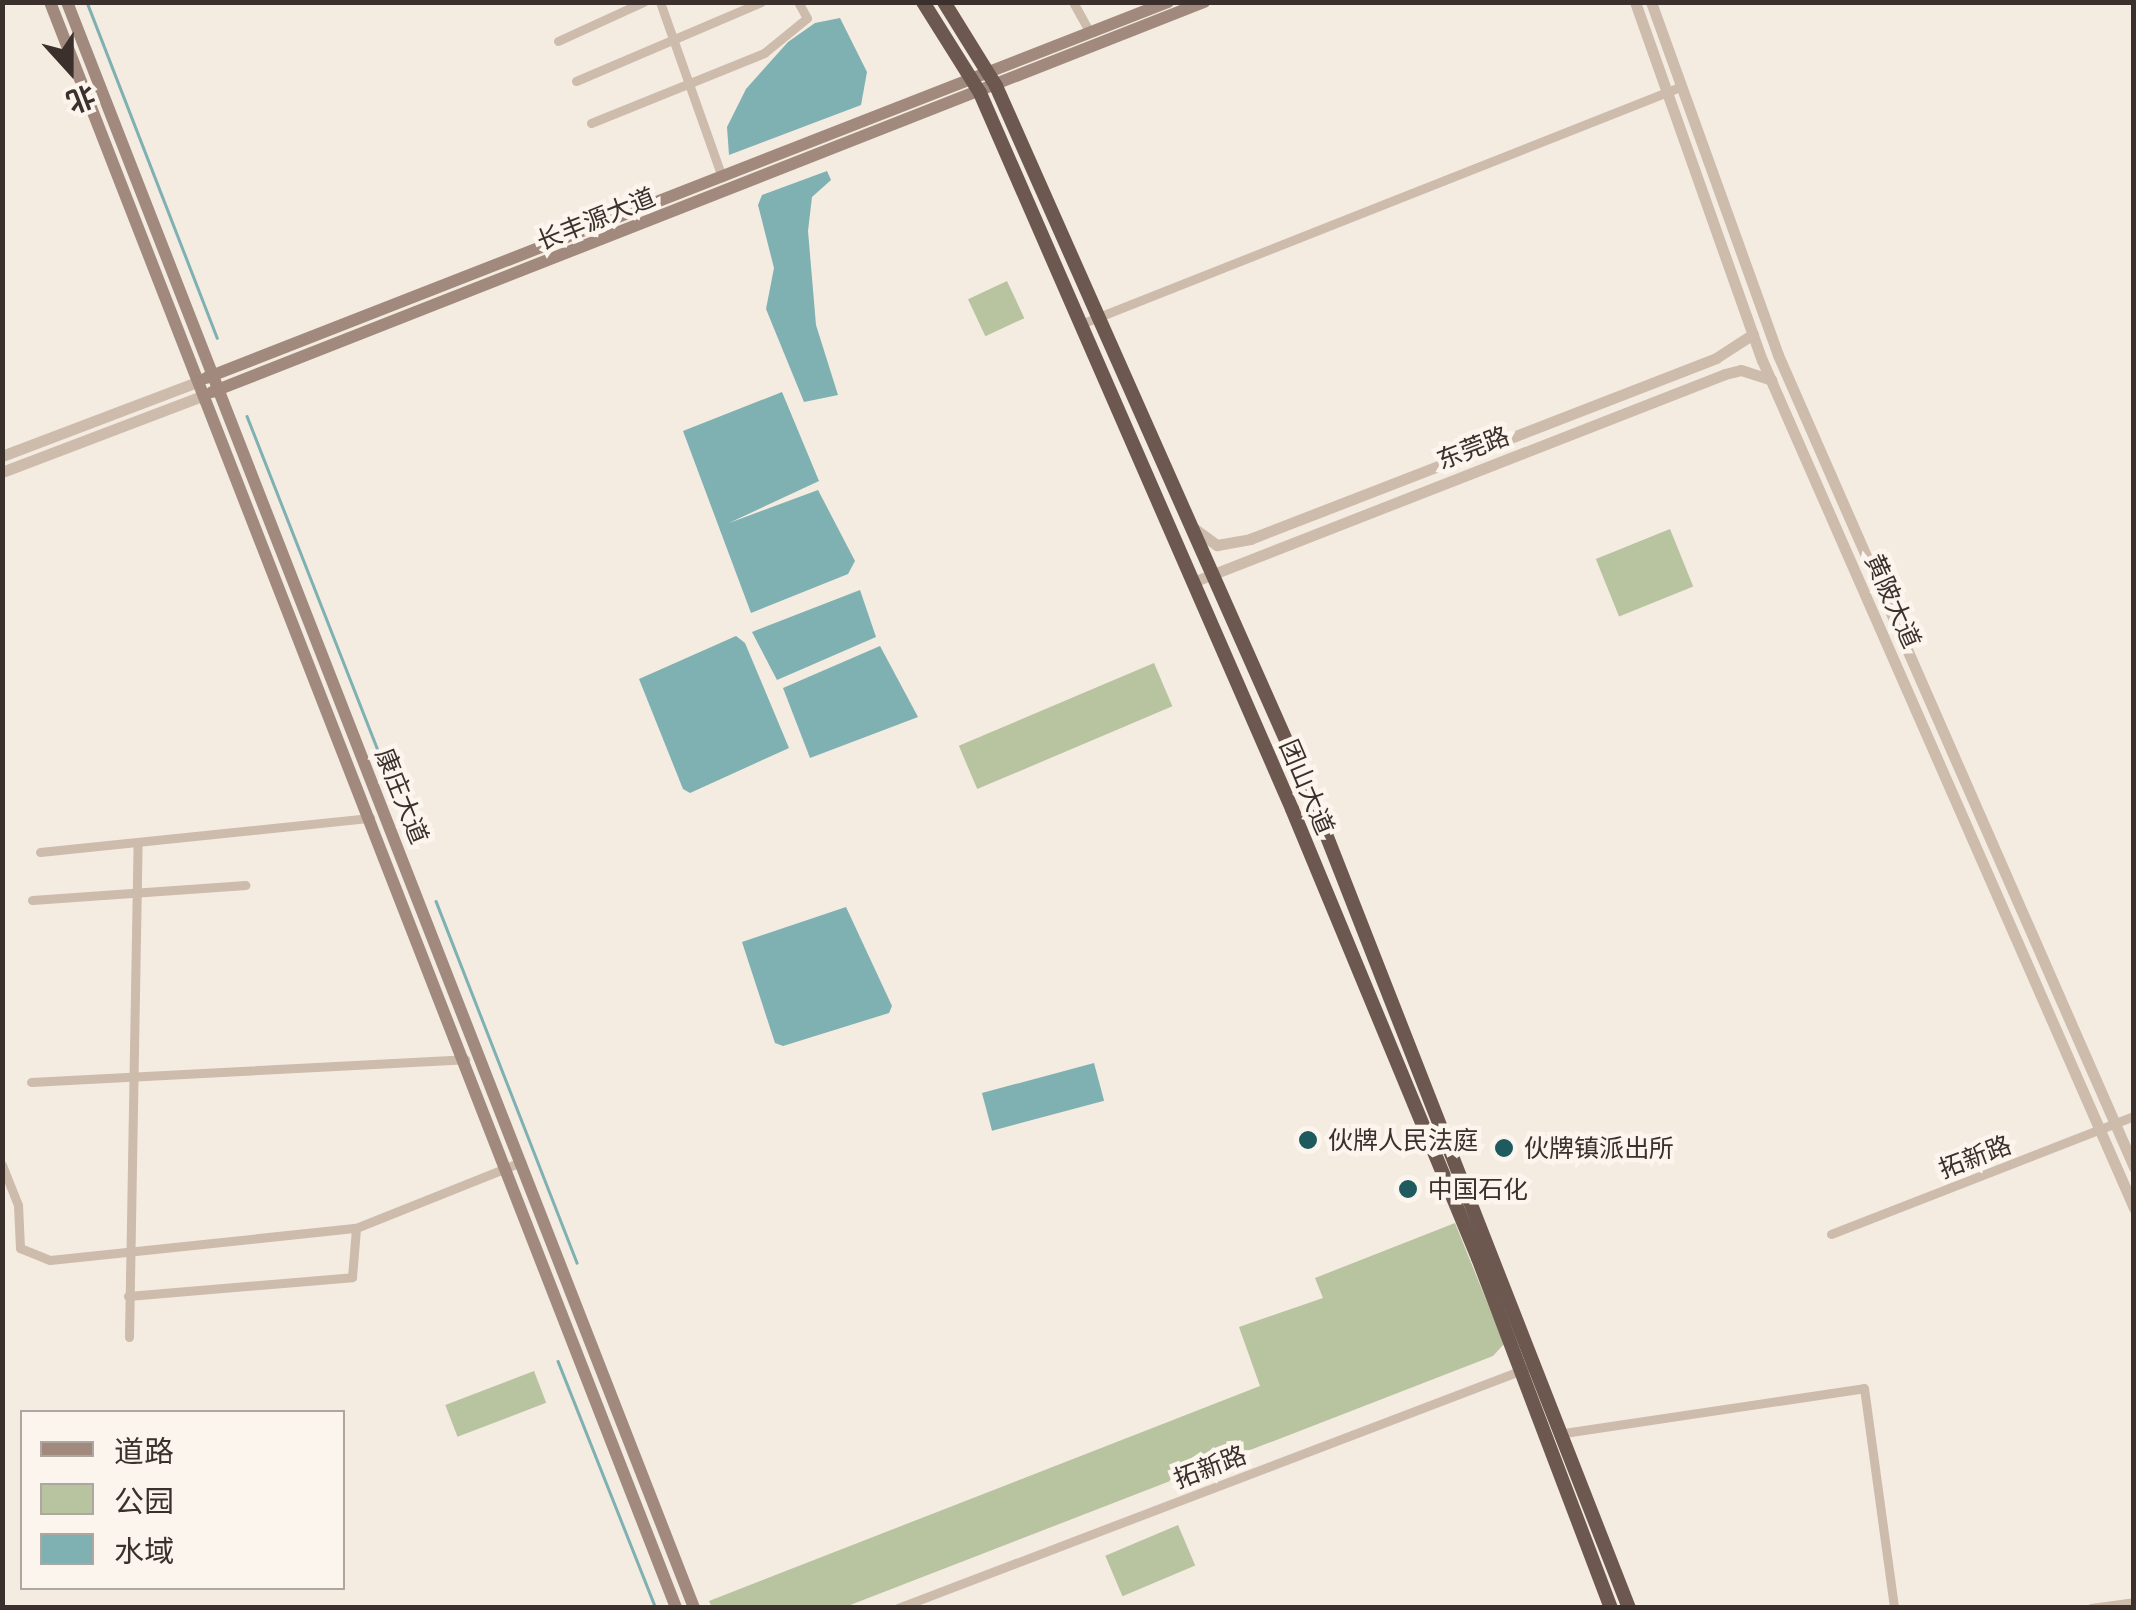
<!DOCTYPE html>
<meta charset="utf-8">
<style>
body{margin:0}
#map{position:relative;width:2136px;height:1610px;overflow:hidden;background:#f4ebe1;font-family:Raleway,"Noto Sans SC",sans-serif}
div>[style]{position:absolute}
.green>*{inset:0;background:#b8c4a0;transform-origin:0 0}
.water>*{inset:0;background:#7fb0b2;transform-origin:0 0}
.stream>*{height:2.5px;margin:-1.25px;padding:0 1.25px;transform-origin:1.25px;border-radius:1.25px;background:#7fb0b2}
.minor>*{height:9px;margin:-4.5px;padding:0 4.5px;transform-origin:4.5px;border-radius:4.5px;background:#cdbbac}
.tertiary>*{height:11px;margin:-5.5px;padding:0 5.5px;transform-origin:5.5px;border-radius:5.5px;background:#cdbbac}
.secondary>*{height:12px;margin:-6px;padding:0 6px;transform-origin:6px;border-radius:6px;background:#a18a7d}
.trunk>*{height:14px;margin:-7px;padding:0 7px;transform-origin:7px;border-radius:7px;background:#6c584f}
.dots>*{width:28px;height:28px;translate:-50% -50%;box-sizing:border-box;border:5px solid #fbf5ee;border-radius:50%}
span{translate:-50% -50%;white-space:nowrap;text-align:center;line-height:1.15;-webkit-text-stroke:9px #fbf5ee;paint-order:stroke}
.street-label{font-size:25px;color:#3b302b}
.poi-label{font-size:25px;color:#3b302b}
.left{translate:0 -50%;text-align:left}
.frame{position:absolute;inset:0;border:5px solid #3b302b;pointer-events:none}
.legend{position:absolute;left:20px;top:1410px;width:325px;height:180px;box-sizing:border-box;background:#fbf5ee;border:2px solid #aea6a0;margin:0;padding:12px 18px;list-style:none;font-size:30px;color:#3b302b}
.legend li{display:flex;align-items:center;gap:20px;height:50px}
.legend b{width:50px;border:2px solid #aea6a0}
.north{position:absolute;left:20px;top:20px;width:100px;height:100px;-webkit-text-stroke:8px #fbf5ee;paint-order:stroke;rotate:159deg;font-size:28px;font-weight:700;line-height:40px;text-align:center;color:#3b302b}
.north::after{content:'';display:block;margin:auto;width:35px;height:45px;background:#3b302b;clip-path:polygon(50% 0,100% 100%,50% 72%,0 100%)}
</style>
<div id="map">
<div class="green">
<div style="left:1007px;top:281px;width:41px;height:43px;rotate:65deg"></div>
<div style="left:1670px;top:529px;width:62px;height:80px;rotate:68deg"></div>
<div style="left:1154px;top:663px;width:47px;height:212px;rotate:67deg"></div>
<div style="clip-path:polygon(1455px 1223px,1504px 1344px,1493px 1356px,845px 1607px,712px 1608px,709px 1601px,1260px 1386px,1239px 1327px,1323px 1298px,1315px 1278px)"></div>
<div style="left:534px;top:1371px;width:34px;height:95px;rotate:69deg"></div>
<div style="left:1178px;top:1525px;width:44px;height:79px;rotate:67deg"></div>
</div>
<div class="water">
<div style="clip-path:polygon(840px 18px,867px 72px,861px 105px,729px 155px,727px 127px,746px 89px,788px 42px,815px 23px)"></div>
<div style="clip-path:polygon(827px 171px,831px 180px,812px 197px,808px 231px,816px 325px,838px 395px,804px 402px,766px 309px,774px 268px,758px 205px,762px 195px)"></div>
<div style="clip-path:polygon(782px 392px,819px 481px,729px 523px,818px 490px,855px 561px,848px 574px,751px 613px,683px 431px)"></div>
<div style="clip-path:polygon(860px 590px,876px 637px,777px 680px,752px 632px)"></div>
<div style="clip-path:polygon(736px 636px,745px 643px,789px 748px,690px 793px,683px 789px,639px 679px)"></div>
<div style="clip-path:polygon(880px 646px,918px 717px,810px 758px,783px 688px)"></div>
<div style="clip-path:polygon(846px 907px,892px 1006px,889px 1013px,783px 1046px,775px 1043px,742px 942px)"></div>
<div style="left:1094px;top:1063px;width:39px;height:116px;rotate:75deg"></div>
</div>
<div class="stream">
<div style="left:87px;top:2px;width:360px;rotate:68.8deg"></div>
<div style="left:247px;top:416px;width:461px;rotate:68.6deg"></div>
<div style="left:436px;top:901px;width:388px;rotate:68.7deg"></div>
<div style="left:558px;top:1361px;width:266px;rotate:68.4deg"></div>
</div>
<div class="minor">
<div style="left:660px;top:2px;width:186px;rotate:70.5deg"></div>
<div style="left:1073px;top:2px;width:35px;rotate:61deg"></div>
<div style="left:558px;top:41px;width:94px;rotate:-24.6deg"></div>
<div style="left:576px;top:81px;width:201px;rotate:-23.1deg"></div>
<div style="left:591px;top:123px;width:187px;rotate:-22deg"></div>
<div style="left:764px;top:53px;width:55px;rotate:-39.1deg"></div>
<div style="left:807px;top:18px;width:18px;rotate:-119deg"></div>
<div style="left:1081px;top:324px;width:644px;rotate:-21.59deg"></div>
<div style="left:40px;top:852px;width:332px;rotate:-5.9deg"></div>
<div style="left:32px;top:900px;width:214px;rotate:-4deg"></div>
<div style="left:31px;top:1082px;width:435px;rotate:-3deg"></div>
<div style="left:2px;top:1165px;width:43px;rotate:68.2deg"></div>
<div style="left:18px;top:1205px;width:43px;rotate:87.3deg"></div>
<div style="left:20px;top:1248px;width:32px;rotate:22deg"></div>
<div style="left:50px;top:1260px;width:308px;rotate:-6deg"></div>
<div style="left:356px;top:1228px;width:178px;rotate:-21.8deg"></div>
<div style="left:1831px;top:1234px;width:325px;rotate:-21.3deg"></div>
<div style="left:128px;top:1296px;width:225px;rotate:-4.8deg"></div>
<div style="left:352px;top:1277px;width:49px;rotate:-85.3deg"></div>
<div style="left:129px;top:1337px;width:495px;rotate:-89deg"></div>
<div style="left:1564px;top:1433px;width:303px;rotate:-8.5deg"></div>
<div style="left:1864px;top:1388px;width:222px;rotate:82.2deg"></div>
<div style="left:898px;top:1608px;width:671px;rotate:-20.87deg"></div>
<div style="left:2091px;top:1608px;width:43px;rotate:-7.9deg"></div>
</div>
<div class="tertiary">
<div style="left:1635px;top:2px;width:380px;rotate:70.5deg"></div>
<div style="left:1762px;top:360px;width:926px;rotate:66.31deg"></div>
<div style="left:1651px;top:2px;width:375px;rotate:70.2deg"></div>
<div style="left:1778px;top:355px;width:887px;rotate:66.33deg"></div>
<div style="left:2px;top:456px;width:211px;rotate:-20.8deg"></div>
<div style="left:2px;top:472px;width:217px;rotate:-20.8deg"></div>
<div style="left:1192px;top:527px;width:31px;rotate:36deg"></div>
<div style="left:1217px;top:545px;width:34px;rotate:-10deg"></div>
<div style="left:1250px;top:539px;width:500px;rotate:-21.2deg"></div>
<div style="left:1716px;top:358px;width:44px;rotate:-33deg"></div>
<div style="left:1193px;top:582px;width:571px;rotate:-21.35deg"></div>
<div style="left:1725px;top:374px;width:16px;rotate:-14deg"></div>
<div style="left:1741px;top:370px;width:32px;rotate:18deg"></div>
</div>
<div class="secondary">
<div style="left:50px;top:2px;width:1724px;rotate:68.7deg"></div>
<div style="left:67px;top:2px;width:1724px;rotate:68.67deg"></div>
<div style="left:206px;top:378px;width:1033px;rotate:-21.35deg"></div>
<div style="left:212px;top:392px;width:1066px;rotate:-21.46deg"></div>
</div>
<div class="trunk">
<div style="left:923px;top:2px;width:107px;rotate:57.9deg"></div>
<div style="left:980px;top:93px;width:781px;rotate:66.45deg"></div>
<div style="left:1292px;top:809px;width:486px;rotate:67.5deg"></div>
<div style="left:1478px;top:1258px;width:374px;rotate:69.2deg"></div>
<div style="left:944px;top:2px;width:99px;rotate:58.2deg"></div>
<div style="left:996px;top:86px;width:782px;rotate:66.09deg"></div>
<div style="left:1313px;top:801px;width:867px;rotate:68.62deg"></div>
</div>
<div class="dots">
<div style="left:1308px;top:1140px;background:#1f5a5e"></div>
<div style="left:1504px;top:1148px;background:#1f5a5e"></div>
<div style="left:1408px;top:1189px;background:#1f5a5e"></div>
</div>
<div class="street-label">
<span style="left:596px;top:219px;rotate:-22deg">长丰源大道</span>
<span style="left:1473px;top:448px;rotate:-21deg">东莞路</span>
<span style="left:1893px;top:601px;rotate:66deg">黄陂大道</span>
<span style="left:1307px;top:787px;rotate:67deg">团山大道</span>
<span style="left:402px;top:796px;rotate:68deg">康庄大道</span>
<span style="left:1975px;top:1157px;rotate:-21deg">拓新路</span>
<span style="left:1210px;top:1467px;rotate:-21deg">拓新路</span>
</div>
<div class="poi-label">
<span class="left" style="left:1328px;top:1140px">伙牌人民法庭</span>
<span class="left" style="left:1524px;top:1148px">伙牌镇派出所</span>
<span class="left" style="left:1428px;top:1189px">中国石化</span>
</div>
<div class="frame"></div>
<ul class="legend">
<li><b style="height:12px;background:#a18a7d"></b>道路</li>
<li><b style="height:28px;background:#b8c4a0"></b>公园</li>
<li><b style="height:28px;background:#7fb0b2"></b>水域</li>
</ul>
<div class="north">北</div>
</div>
